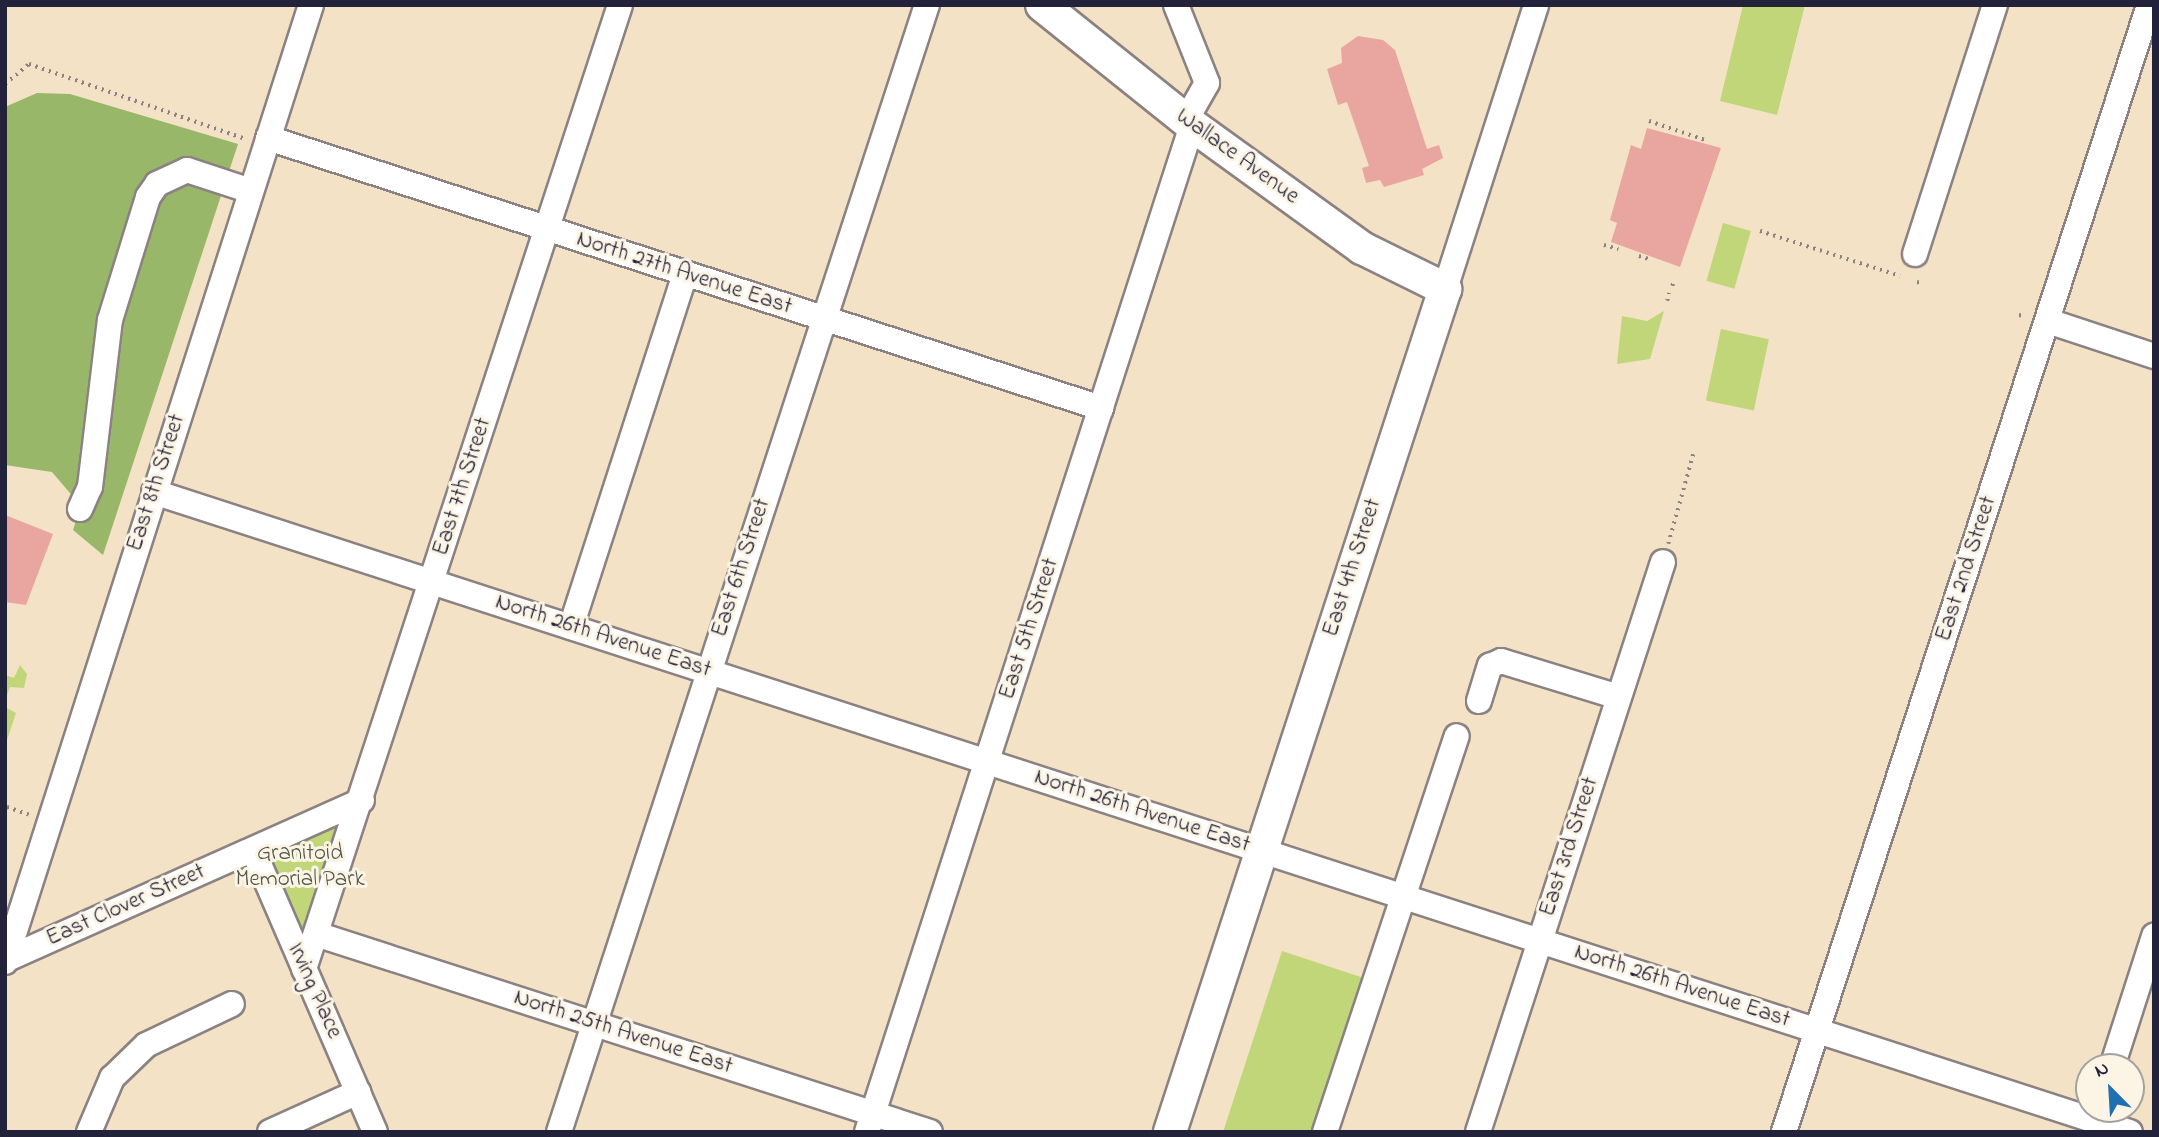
<!DOCTYPE html>
<style>
body{margin:0}
#map{position:relative;width:2159px;height:1137px;overflow:hidden;background:#f4e2c7;font-family:"Indie Flower",sans-serif}
div>[style]{position:absolute}
.green>*{inset:0;background:#c1d679;transform-origin:0 0}
.forest>*{inset:0;background:#98b769}
.building>*{inset:0;background:#e9a59f}
.path>*{height:3.5px;margin-top:-1.75px;transform-origin:0;background:repeating-linear-gradient(90deg,#8b8281 0 2px,transparent 0 7px)}
.roads{filter:drop-shadow(2px 0 #8b8281) drop-shadow(-2px 0 #8b8281) drop-shadow(0 2px #8b8281) drop-shadow(0 -2px #8b8281)}
.minor>*{height:24px;margin:-12px;padding:0 12px;transform-origin:12px;border-radius:12px;background:#fff}
.major>*{height:32px;margin:-16px;padding:0 16px;transform-origin:16px;border-radius:16px;background:#fff}
span{translate:-50% -50%;white-space:nowrap;text-align:center;line-height:1.15;-webkit-text-stroke:6px #fcf5e5;paint-order:stroke}
.street-label{font-size:23px;color:#22223b}
.park-label{font-size:23px;color:#52584e}
.frame{position:absolute;inset:0;border:7px solid #22223b;pointer-events:none}
.north{position:absolute;left:2075px;top:1053px;width:70px;height:70px;box-sizing:border-box;background:#fcf5e5;border:2px solid #a5a1a1;border-radius:50%;rotate:336deg;font-size:19px;font-weight:700;line-height:28px;text-align:center;color:#22223b}
.north::after{content:'';display:block;margin:auto;width:24px;height:32px;background:#1f6fb2;clip-path:polygon(50% 0,100% 100%,50% 72%,0 100%)}
</style>
<div id="map">
<div class="green">
<div style="clip-path:polygon(1743px 5px,1805px 5px,1777px 115px,1720px 101px)"></div>
<div style="left:1723px;top:223px;width:29px;height:60px;rotate:16deg"></div>
<div style="clip-path:polygon(1664px 311px,1650px 359px,1617px 364px,1622px 316px,1647px 321px)"></div>
<div style="left:1721px;top:329px;width:49px;height:73px;rotate:12deg"></div>
<div style="clip-path:polygon(20px 665px,27px 674px,24px 688px,10px 687px,5px 701px,5px 675px,14px 678px)"></div>
<div style="clip-path:polygon(5px 707px,16px 713px,5px 746px)"></div>
<div style="clip-path:polygon(362px 800px,304px 969px,253px 850px)"></div>
<div style="clip-path:polygon(1282px 951px,1370px 980px,1319px 1132px,1223px 1132px)"></div>
</div>
<div class="forest">
<div style="clip-path:polygon(37px 93px,70px 94px,238px 144px,103px 555px,73px 530px,81px 506px,52px 472px,5px 465px,5px 107px)"></div>
</div>
<div class="building">
<div style="clip-path:polygon(1358px 36px,1383px 40px,1395px 50px,1427px 149px,1439px 145px,1443px 158px,1422px 169px,1424px 175px,1384px 187px,1380px 180px,1366px 183px,1362px 168px,1369px 166px,1347px 102px,1338px 105px,1327px 69px,1342px 63px,1341px 48px)"></div>
<div style="clip-path:polygon(1647px 128px,1721px 148px,1680px 267px,1611px 242px,1617px 223px,1610px 220px,1631px 145px,1641px 149px)"></div>
<div style="clip-path:polygon(5px 515px,53px 534px,26px 605px,5px 602px)"></div>
</div>
<div class="path">
<div style="left:5px;top:84px;width:31px;rotate:-40deg"></div>
<div style="left:29px;top:64px;width:230px;rotate:19.1deg"></div>
<div style="left:1649px;top:121px;width:62px;rotate:18.7deg"></div>
<div style="left:1760px;top:231px;width:147px;rotate:17.8deg"></div>
<div style="left:1604px;top:245px;width:15px;rotate:16deg"></div>
<div style="left:1639px;top:256px;width:10px;rotate:17deg"></div>
<div style="left:1917px;top:282px;width:4px;rotate:14deg"></div>
<div style="left:1672px;top:286px;width:6px;rotate:-72deg"></div>
<div style="left:1667px;top:301px;width:8px;rotate:-76deg"></div>
<div style="left:2019px;top:315px;width:5px;rotate:11deg"></div>
<div style="left:1668px;top:544px;width:97px;rotate:-74.4deg"></div>
<div style="left:7px;top:807px;width:24px;rotate:19deg"></div>
</div>
<div class="roads">
<div class="minor">
<div style="left:1176px;top:5px;width:84px;rotate:68.3deg"></div>
<div style="left:1207px;top:83px;width:43px;rotate:119.6deg"></div>
<div style="left:268px;top:138px;width:876px;rotate:17.96deg"></div>
<div style="left:1915px;top:254px;width:262px;rotate:-72.2deg"></div>
<div style="left:1445px;top:289px;width:298px;rotate:-72.2deg"></div>
<div style="left:2048px;top:321px;width:112px;rotate:18.3deg"></div>
<div style="left:154px;top:492px;width:2077px;rotate:17.95deg"></div>
<div style="left:80px;top:509px;width:24px;rotate:-66deg"></div>
<div style="left:90px;top:487px;width:168px;rotate:-83.2deg"></div>
<div style="left:110px;top:320px;width:129px;rotate:-72.8deg"></div>
<div style="left:148px;top:197px;width:16px;rotate:-55deg"></div>
<div style="left:157px;top:184px;width:33px;rotate:-25deg"></div>
<div style="left:187px;top:170px;width:67px;rotate:18.2deg"></div>
<div style="left:571px;top:627px;width:371px;rotate:-72.1deg"></div>
<div style="left:1479px;top:701px;width:37px;rotate:-73deg"></div>
<div style="left:1490px;top:666px;width:12px;rotate:-24deg"></div>
<div style="left:1501px;top:661px;width:123px;rotate:17deg"></div>
<div style="left:253px;top:850px;width:307px;rotate:66.6deg"></div>
<div style="left:316px;top:934px;width:645px;rotate:17.87deg"></div>
<div style="left:5px;top:960px;width:391px;rotate:-24.1deg"></div>
<div style="left:5px;top:962px;width:1005px;rotate:-72.27deg"></div>
<div style="left:304px;top:969px;width:1014px;rotate:-71.85deg"></div>
<div style="left:2112px;top:1067px;width:138px;rotate:-72.2deg"></div>
<div style="left:89px;top:1132px;width:59px;rotate:-66.9deg"></div>
<div style="left:112px;top:1078px;width:47px;rotate:-44.1deg"></div>
<div style="left:146px;top:1045px;width:95px;rotate:-25.5deg"></div>
<div style="left:270px;top:1132px;width:97px;rotate:-24.4deg"></div>
<div style="left:559px;top:1132px;width:1186px;rotate:-71.92deg"></div>
<div style="left:867px;top:1132px;width:1058px;rotate:-72.11deg"></div>
<div style="left:1325px;top:1132px;width:417px;rotate:-71.6deg"></div>
<div style="left:1478px;top:1132px;width:599px;rotate:-72.02deg"></div>
<div style="left:1784px;top:1132px;width:1185px;rotate:-72.05deg"></div>
</div>
<div class="major">
<div style="left:1042px;top:5px;width:192px;rotate:38.7deg"></div>
<div style="left:1192px;top:125px;width:210px;rotate:35.9deg"></div>
<div style="left:1362px;top:248px;width:93px;rotate:26.3deg"></div>
<div style="left:1445px;top:289px;width:887px;rotate:108.07deg"></div>
</div>
</div>
<div class="street-label">
<span style="left:1237px;top:157px;rotate:36deg">Wallace Avenue</span>
<span style="left:684px;top:274px;rotate:18deg">North 27th Avenue East</span>
<span style="left:157px;top:483px;rotate:-72deg">East 8th Street</span>
<span style="left:463px;top:487px;rotate:-72deg">East 7th Street</span>
<span style="left:742px;top:568px;rotate:-72deg">East 6th Street</span>
<span style="left:1353px;top:568px;rotate:-72deg">East 4th Street</span>
<span style="left:1967px;top:569px;rotate:-72deg">East 2nd Street</span>
<span style="left:1030px;top:629px;rotate:-72deg">East 5th Street</span>
<span style="left:603px;top:637px;rotate:18deg">North 26th Avenue East</span>
<span style="left:1142px;top:812px;rotate:18deg">North 26th Avenue East</span>
<span style="left:1570px;top:847px;rotate:-72deg">East 3rd Street</span>
<span style="left:126px;top:906px;rotate:-24deg">East Clover Street</span>
<span style="left:1682px;top:987px;rotate:18deg">North 26th Avenue East</span>
<span style="left:314px;top:991px;rotate:66deg">Irving Place</span>
<span style="left:623px;top:1033px;rotate:18deg">North 25th Avenue East</span>
</div>
<div class="park-label">
<span style="left:300px;top:867px">Granitoid<br>Memorial Park</span>
</div>
<div class="frame"></div>
<div class="north">N</div>
</div>
